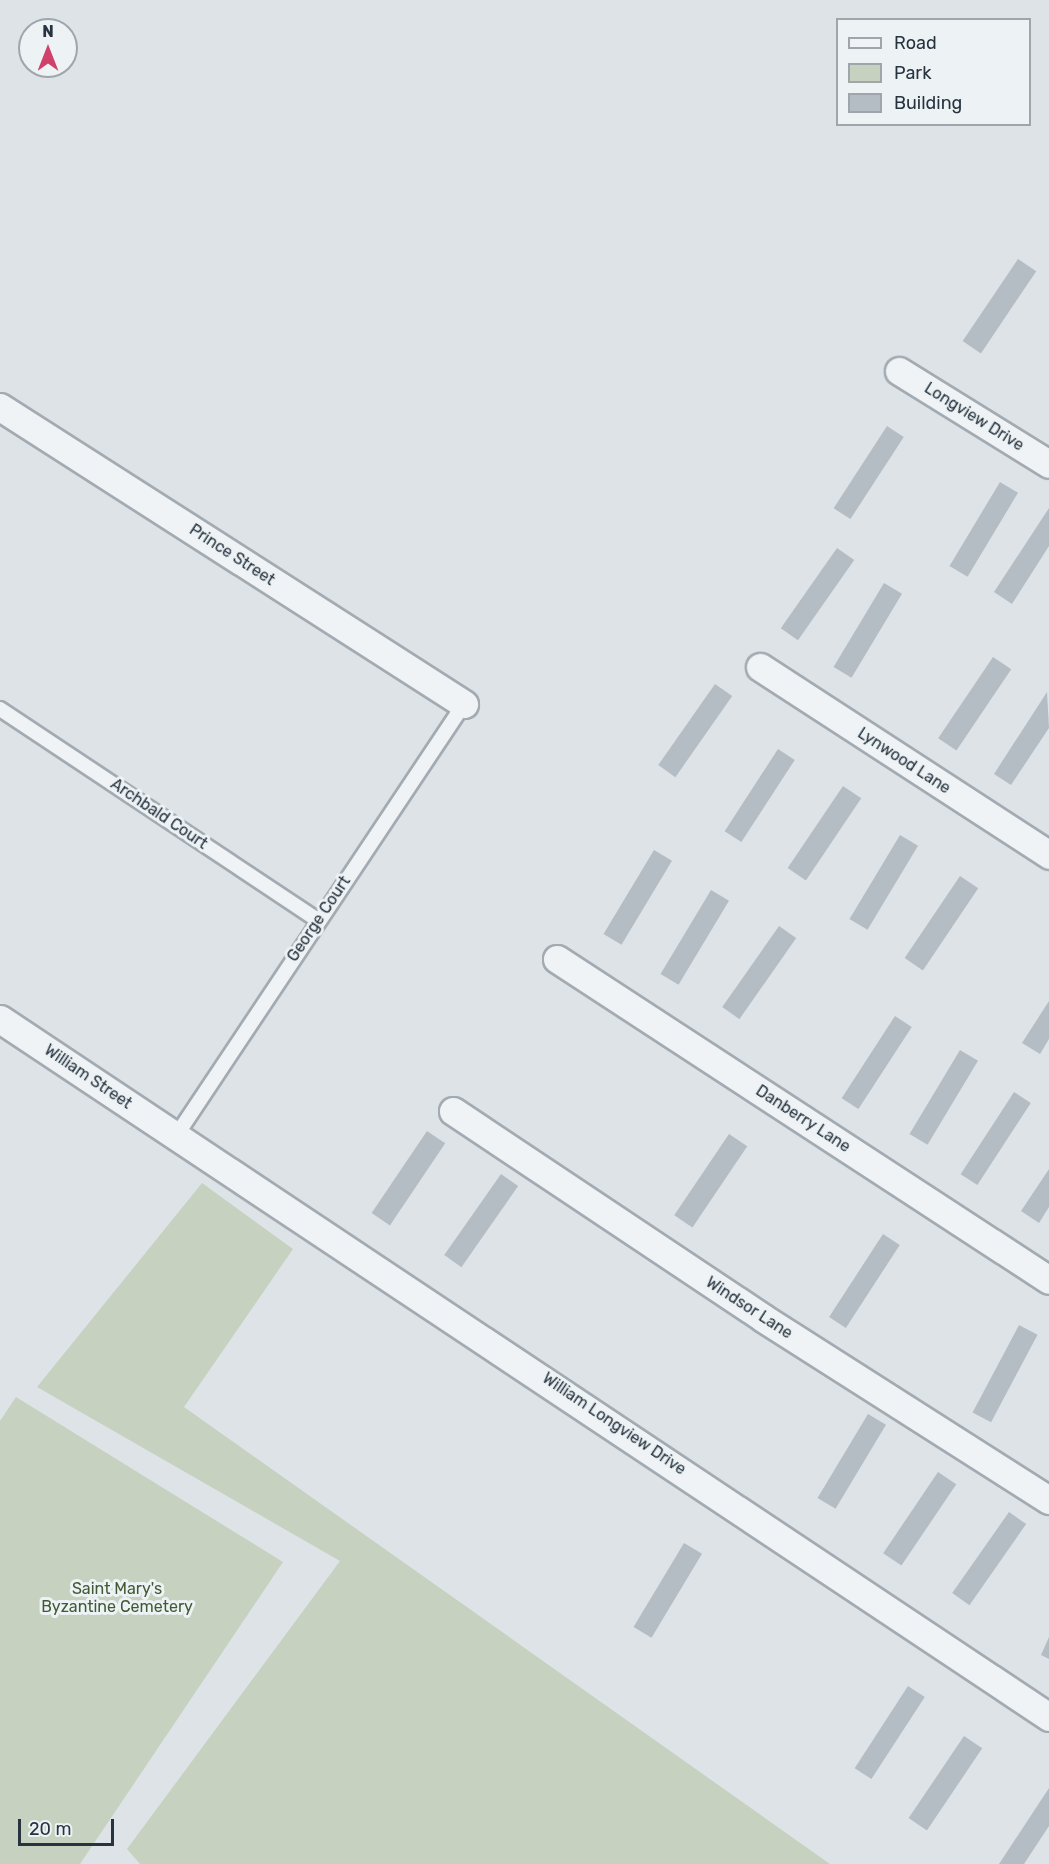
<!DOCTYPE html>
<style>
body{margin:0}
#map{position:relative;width:1049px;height:1864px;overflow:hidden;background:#dee3e8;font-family:Rubik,sans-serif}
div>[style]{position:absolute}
.green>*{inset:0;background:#c6d2bf}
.building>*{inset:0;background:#b5bdc4;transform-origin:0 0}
.roads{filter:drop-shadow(2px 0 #a3abb2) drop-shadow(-2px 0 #a3abb2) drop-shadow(0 2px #a3abb2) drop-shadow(0 -2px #a3abb2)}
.service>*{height:14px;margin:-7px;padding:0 7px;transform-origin:7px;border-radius:7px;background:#f0f3f6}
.minor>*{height:27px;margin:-13.5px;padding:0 13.5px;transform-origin:13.5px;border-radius:13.5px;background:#f0f3f6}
span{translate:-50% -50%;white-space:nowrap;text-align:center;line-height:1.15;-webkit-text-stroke:6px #edf2f5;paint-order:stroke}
.street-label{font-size:16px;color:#27333e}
.park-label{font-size:16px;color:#415a34}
.legend{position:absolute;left:836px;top:18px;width:195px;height:108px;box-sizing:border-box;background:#edf2f5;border:2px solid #9ea6ac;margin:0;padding:8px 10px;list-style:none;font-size:18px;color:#27333e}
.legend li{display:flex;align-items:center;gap:12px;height:30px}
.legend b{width:30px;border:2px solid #9ea6ac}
.north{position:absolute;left:18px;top:18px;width:60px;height:60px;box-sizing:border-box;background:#edf2f5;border:2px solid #9ea6ac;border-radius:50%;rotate:0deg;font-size:16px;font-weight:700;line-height:24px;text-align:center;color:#27333e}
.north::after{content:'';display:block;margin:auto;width:21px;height:27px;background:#cf406b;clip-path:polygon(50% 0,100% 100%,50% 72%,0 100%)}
.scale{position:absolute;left:18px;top:1819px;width:96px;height:27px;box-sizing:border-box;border:3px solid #27333e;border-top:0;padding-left:8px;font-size:18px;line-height:21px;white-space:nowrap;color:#27333e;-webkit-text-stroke:4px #edf2f5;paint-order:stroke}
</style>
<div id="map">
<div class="green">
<div style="clip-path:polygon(202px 1183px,293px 1249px,184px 1407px,830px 1864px,140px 1864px,127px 1849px,340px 1561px,37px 1387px)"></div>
<div style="clip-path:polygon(16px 1397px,283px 1562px,80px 1864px,0 1864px,0 1421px)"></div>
</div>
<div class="building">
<div style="left:1018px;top:259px;width:22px;height:99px;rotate:34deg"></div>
<div style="left:887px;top:426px;width:20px;height:98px;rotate:33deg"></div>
<div style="left:1000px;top:482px;width:21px;height:98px;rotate:31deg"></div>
<div style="clip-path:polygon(1049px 508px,1049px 546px,1012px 604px,994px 592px)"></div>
<div style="left:837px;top:548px;width:21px;height:98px;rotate:35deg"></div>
<div style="left:884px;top:583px;width:21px;height:98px;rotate:31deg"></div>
<div style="left:993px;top:657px;width:22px;height:98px;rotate:34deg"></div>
<div style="left:715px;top:684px;width:21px;height:99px;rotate:35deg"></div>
<div style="clip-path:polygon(1047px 692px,1049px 728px,1011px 785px,994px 774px)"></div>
<div style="left:778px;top:749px;width:20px;height:98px;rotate:33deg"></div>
<div style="left:843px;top:786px;width:22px;height:99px;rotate:34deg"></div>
<div style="left:900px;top:835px;width:21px;height:98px;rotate:31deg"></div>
<div style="left:654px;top:850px;width:21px;height:98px;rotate:31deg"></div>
<div style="left:960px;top:876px;width:22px;height:99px;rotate:34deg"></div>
<div style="left:711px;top:890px;width:21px;height:98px;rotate:31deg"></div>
<div style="left:779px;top:926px;width:21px;height:99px;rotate:35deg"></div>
<div style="clip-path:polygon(1049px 1001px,1049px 1039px,1040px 1054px,1022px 1043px)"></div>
<div style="left:895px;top:1016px;width:20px;height:98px;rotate:33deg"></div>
<div style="left:960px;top:1050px;width:21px;height:98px;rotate:31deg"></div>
<div style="left:1014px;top:1092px;width:20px;height:98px;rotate:33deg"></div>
<div style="left:427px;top:1131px;width:22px;height:99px;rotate:34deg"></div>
<div style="left:729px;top:1134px;width:22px;height:98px;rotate:34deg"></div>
<div style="clip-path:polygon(1049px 1169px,1049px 1207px,1039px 1223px,1021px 1211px)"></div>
<div style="left:501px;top:1174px;width:21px;height:99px;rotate:35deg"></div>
<div style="left:883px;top:1234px;width:20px;height:99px;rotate:33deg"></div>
<div style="left:1019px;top:1325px;width:21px;height:99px;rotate:28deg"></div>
<div style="left:868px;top:1414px;width:21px;height:98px;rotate:31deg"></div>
<div style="left:938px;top:1472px;width:22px;height:98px;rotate:34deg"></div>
<div style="left:1009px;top:1512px;width:21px;height:99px;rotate:35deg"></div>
<div style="left:684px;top:1543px;width:21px;height:98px;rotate:31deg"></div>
<div style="clip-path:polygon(1049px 1637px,1049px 1659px,1041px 1655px)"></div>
<div style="left:908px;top:1686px;width:20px;height:98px;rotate:33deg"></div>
<div style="left:964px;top:1736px;width:22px;height:99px;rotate:34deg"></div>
<div style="clip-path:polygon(1049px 1788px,1049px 1826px,1024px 1864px,999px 1864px)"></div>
</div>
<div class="roads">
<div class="service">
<div style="left:0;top:709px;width:381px;rotate:33.6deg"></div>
<div style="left:176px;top:1136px;width:519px;rotate:-56.31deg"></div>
</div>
<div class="minor">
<div style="left:899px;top:371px;width:176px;rotate:31.8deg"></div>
<div style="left:0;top:407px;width:551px;rotate:32.62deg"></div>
<div style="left:760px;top:667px;width:345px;rotate:33deg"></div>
<div style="left:557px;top:959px;width:587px;rotate:33.12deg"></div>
<div style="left:0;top:1019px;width:1260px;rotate:33.64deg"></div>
<div style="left:453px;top:1111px;width:373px;rotate:33.7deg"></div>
<div style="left:763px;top:1318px;width:339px;rotate:32.5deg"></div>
</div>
</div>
<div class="street-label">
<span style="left:974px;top:417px;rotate:32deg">Longview Drive</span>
<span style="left:232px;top:555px;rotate:33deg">Prince Street</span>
<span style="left:904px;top:761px;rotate:33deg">Lynwood Lane</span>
<span style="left:159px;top:814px;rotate:34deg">Archbald Court</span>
<span style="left:319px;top:919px;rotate:-56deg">George Court</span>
<span style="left:88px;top:1077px;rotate:34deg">William Street</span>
<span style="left:803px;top:1119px;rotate:33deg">Danberry Lane</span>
<span style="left:749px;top:1308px;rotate:33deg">Windsor Lane</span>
<span style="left:614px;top:1424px;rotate:34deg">William Longview Drive</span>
</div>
<div class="park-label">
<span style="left:117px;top:1598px">Saint Mary's<br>Byzantine Cemetery</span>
</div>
<ul class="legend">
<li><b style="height:8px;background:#f0f3f6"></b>Road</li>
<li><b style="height:16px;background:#c6d2bf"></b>Park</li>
<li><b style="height:16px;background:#b5bdc4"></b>Building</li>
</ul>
<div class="north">N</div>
<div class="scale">20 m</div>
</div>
